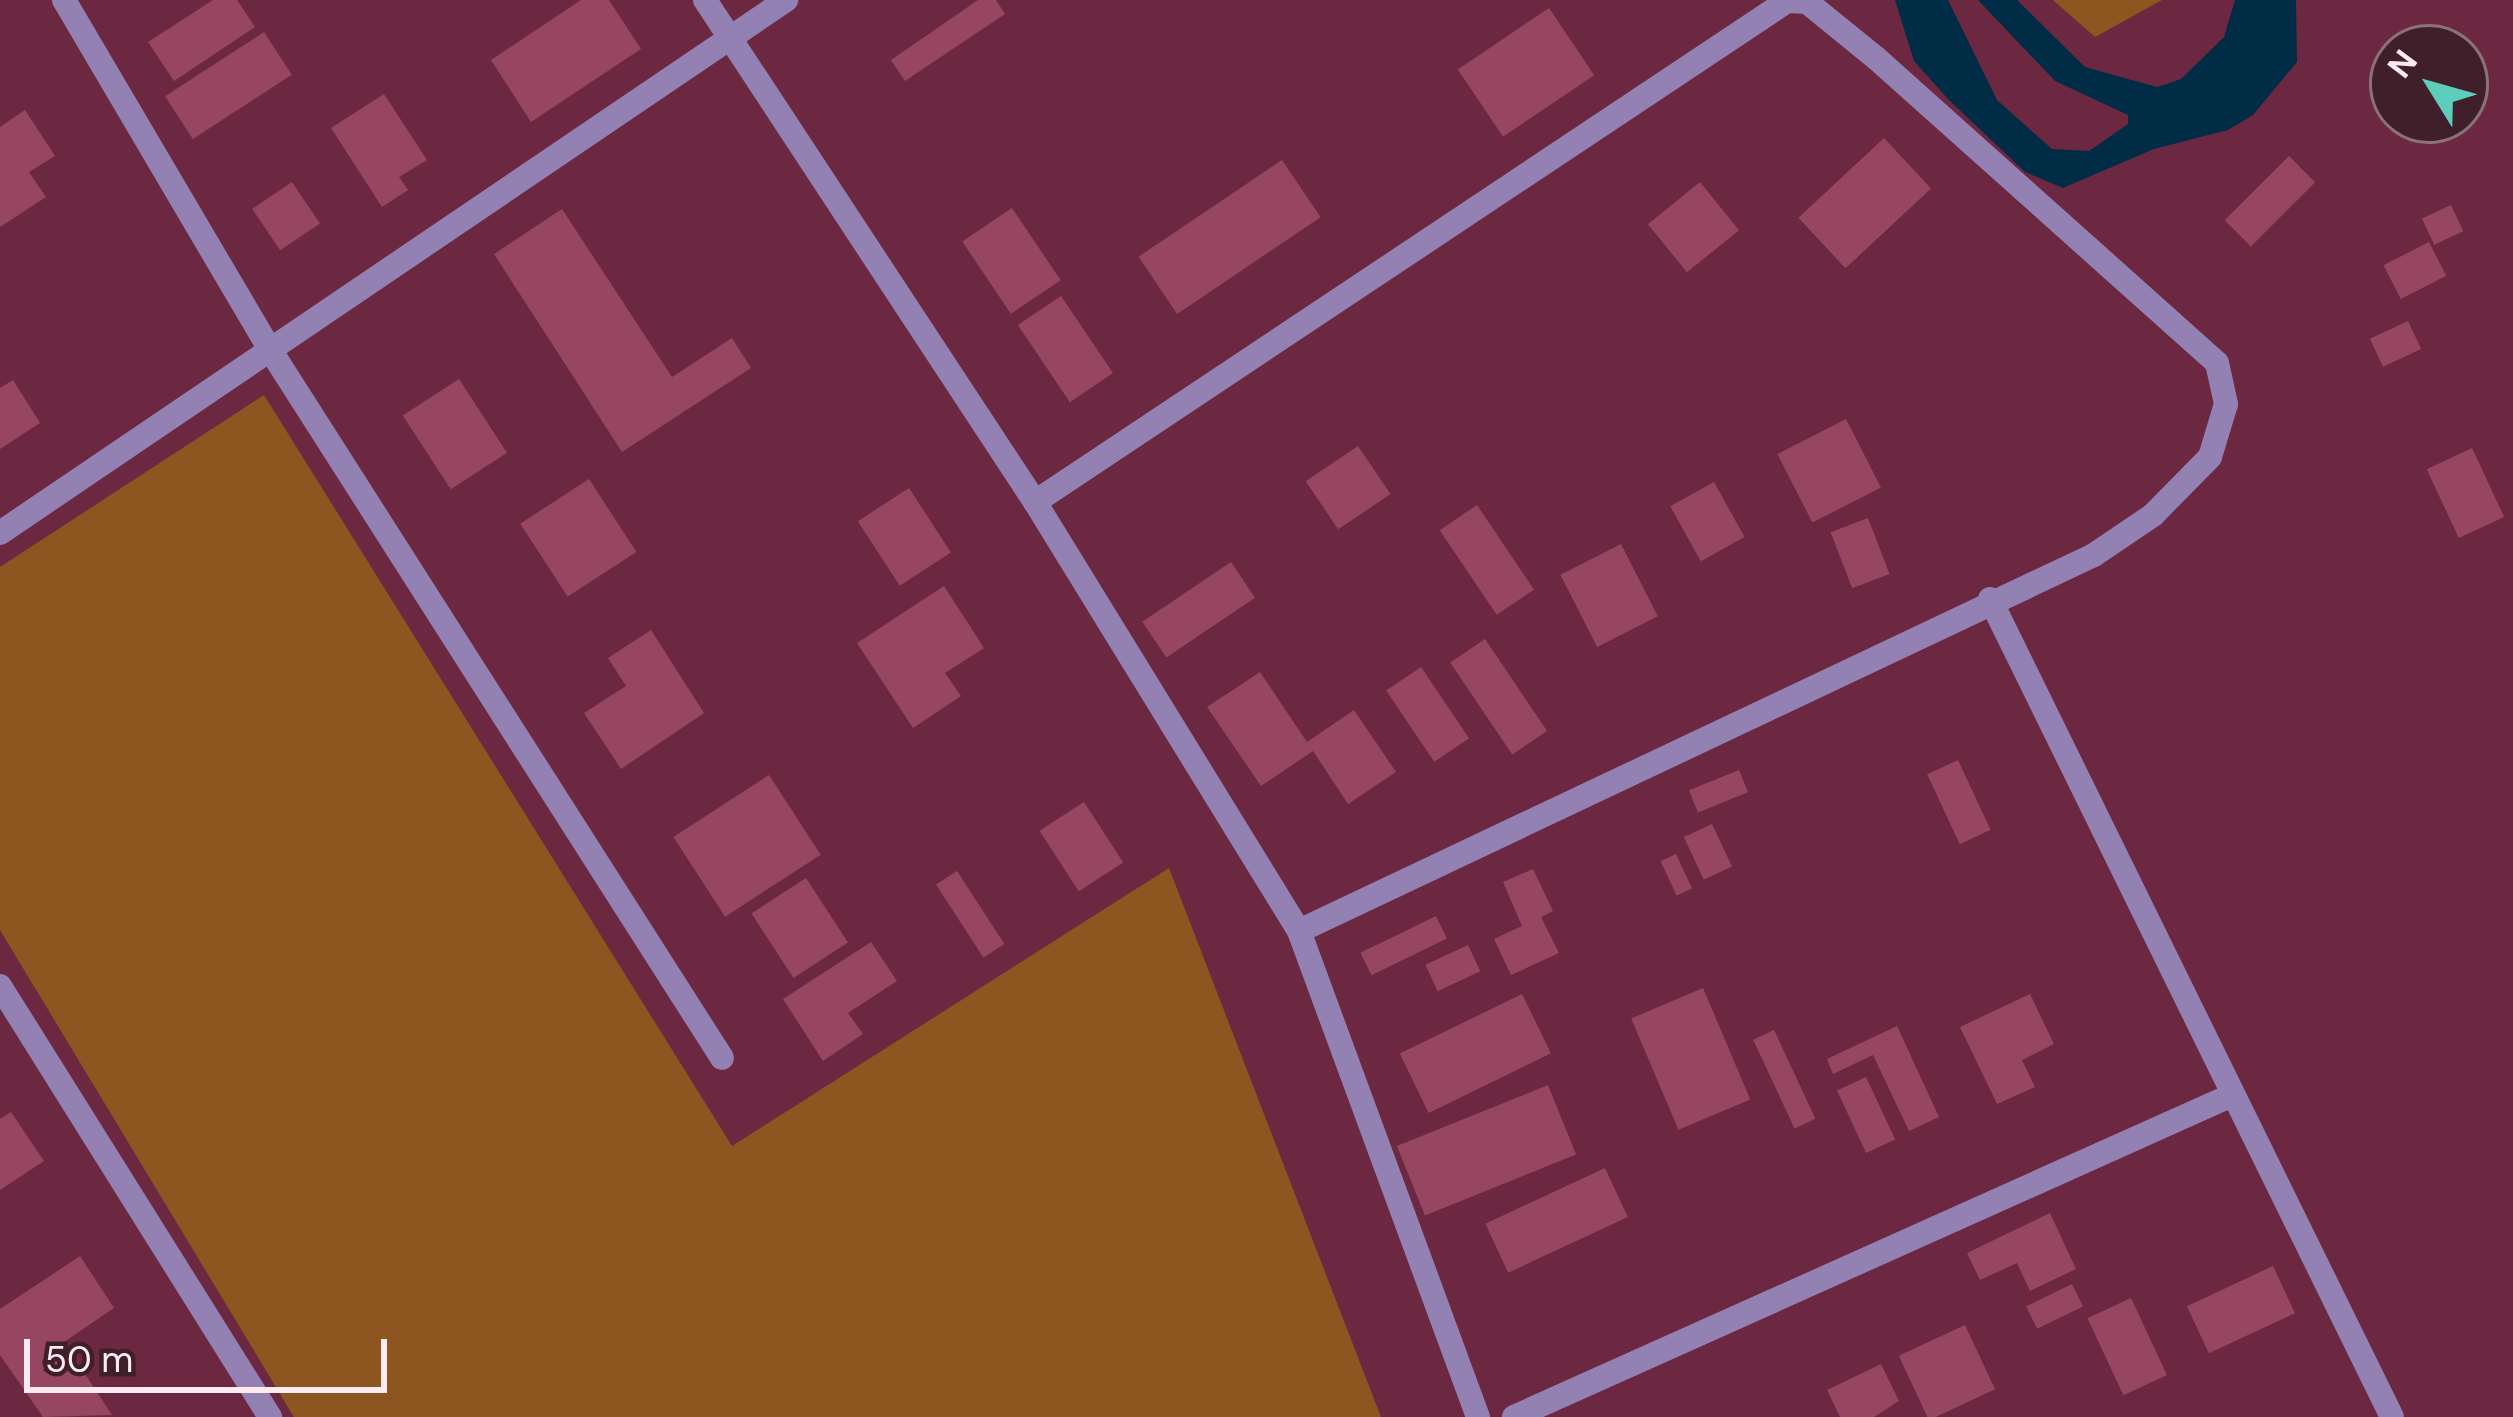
<!DOCTYPE html>
<style>
body{margin:0}
#map{position:relative;width:2513px;height:1417px;overflow:hidden;background:#6d2841;font-family:"DM Sans",sans-serif}
div>[style]{position:absolute}
.green>*{inset:0;background:#8d5520}
.water>*{inset:0;background:#002c46}
.building>*{inset:0;background:#964661;transform-origin:0 0}
.minor>*{height:24px;margin:-12px;padding:0 12px;transform-origin:12px;border-radius:12px;background:#9381b4}
span{translate:-50% -50%;white-space:nowrap;text-align:center;line-height:1.15;-webkit-text-stroke:9px #3f1f29;paint-order:stroke}
.north{position:absolute;left:2369px;top:24px;width:120px;height:120px;box-sizing:border-box;background:#3f1f29;border:3px solid #8b7179;border-radius:50%;rotate:307deg;font-size:33px;font-weight:700;line-height:48px;text-align:center;color:#fdebf0}
.north::after{content:'';display:block;margin:auto;width:42px;height:54px;background:#5ccebb;clip-path:polygon(50% 0,100% 100%,50% 72%,0 100%)}
.scale{position:absolute;left:24px;top:1339px;width:363px;height:54px;box-sizing:border-box;border:6px solid #fdebf0;border-top:0;padding-left:15px;font-size:36px;line-height:42px;white-space:nowrap;color:#fdebf0;-webkit-text-stroke:9px #3f1f29;paint-order:stroke}
</style>
<div id="map">
<div class="green">
<div style="clip-path:polygon(2053px 0,2162px 0,2095px 37px)"></div>
<div style="clip-path:polygon(264px 395px,732px 1146px,1169px 868px,1381px 1417px,294px 1417px,0 930px,0 567px)"></div>
</div>
<div class="water">
<div style="clip-path:polygon(1895px 0,1948px 0,1997px 100px,2052px 149px,2089px 151px,2128px 124px,2128px 115px,2055px 81px,1978px 0,2017px 0,2085px 67px,2157px 87px,2181px 79px,2224px 37px,2235px 0,2296px 0,2297px 62px,2253px 115px,2228px 130px,2154px 149px,2063px 188px,2025px 172px,1948px 99px,1914px 61px)"></div>
</div>
<div class="building">
<div style="clip-path:polygon(213px 0,237px 0,255px 27px,174px 81px,148px 42px)"></div>
<div style="clip-path:polygon(581px 0,609px 0,641px 49px,531px 122px,491px 60px)"></div>
<div style="clip-path:polygon(978px 0,996px 0,1005px 14px,905px 81px,891px 60px)"></div>
<div style="left:1549px;top:8px;width:81px;height:110px;rotate:56deg"></div>
<div style="left:264px;top:32px;width:51px;height:118px;rotate:57deg"></div>
<div style="clip-path:polygon(384px 94px,427px 160px,399px 177px,408px 190px,382px 207px,331px 128px)"></div>
<div style="clip-path:polygon(25px 110px,55px 156px,29px 172px,46px 197px,0 227px,0 127px)"></div>
<div style="left:1884px;top:138px;width:69px;height:117px;rotate:47deg"></div>
<div style="left:2289px;top:156px;width:37px;height:91px;rotate:45deg"></div>
<div style="left:1282px;top:160px;width:69px;height:173px;rotate:56deg"></div>
<div style="left:292px;top:182px;width:50px;height:48px;rotate:56deg"></div>
<div style="left:1700px;top:182px;width:62px;height:67px;rotate:51deg"></div>
<div style="left:2451px;top:205px;width:29px;height:32px;rotate:65deg"></div>
<div style="left:1012px;top:208px;width:87px;height:60px;rotate:56deg"></div>
<div style="clip-path:polygon(562px 209px,672px 377px,732px 338px,751px 368px,622px 452px,494px 254px)"></div>
<div style="left:2429px;top:242px;width:38px;height:51px;rotate:63deg"></div>
<div style="left:1061px;top:296px;width:93px;height:52px;rotate:56deg"></div>
<div style="left:2408px;top:321px;width:31px;height:42px;rotate:65deg"></div>
<div style="left:459px;top:379px;width:88px;height:67px;rotate:57deg"></div>
<div style="clip-path:polygon(13px 380px,40px 423px,0 449px,0 388px)"></div>
<div style="left:1846px;top:419px;width:77px;height:77px;rotate:63deg"></div>
<div style="left:1358px;top:446px;width:58px;height:63px;rotate:56deg"></div>
<div style="left:2472px;top:448px;width:76px;height:50px;rotate:65deg"></div>
<div style="left:589px;top:479px;width:87px;height:82px;rotate:57deg"></div>
<div style="left:1714px;top:482px;width:63px;height:50px;rotate:61deg"></div>
<div style="left:909px;top:488px;width:77px;height:61px;rotate:57deg"></div>
<div style="left:1477px;top:505px;width:102px;height:45px;rotate:56deg"></div>
<div style="left:1868px;top:518px;width:60px;height:40px;rotate:69deg"></div>
<div style="left:1621px;top:544px;width:81px;height:68px;rotate:63deg"></div>
<div style="left:1231px;top:562px;width:43px;height:107px;rotate:56deg"></div>
<div style="clip-path:polygon(944px 586px,984px 648px,945px 673px,961px 696px,913px 728px,857px 643px)"></div>
<div style="clip-path:polygon(651px 630px,704px 713px,621px 769px,584px 713px,626px 686px,608px 658px)"></div>
<div style="left:1485px;top:639px;width:111px;height:42px;rotate:56deg"></div>
<div style="left:1421px;top:667px;width:86px;height:42px;rotate:56deg"></div>
<div style="clip-path:polygon(1260px 672px,1307px 742px,1354px 710px,1396px 772px,1348px 804px,1313px 751px,1261px 786px,1207px 707px)"></div>
<div style="left:1958px;top:760px;width:77px;height:34px;rotate:65deg"></div>
<div style="left:1739px;top:770px;width:24px;height:54px;rotate:68deg"></div>
<div style="left:769px;top:775px;width:95px;height:114px;rotate:57deg"></div>
<div style="left:1084px;top:802px;width:72px;height:53px;rotate:57deg"></div>
<div style="left:1712px;top:824px;width:47px;height:31px;rotate:65deg"></div>
<div style="left:1676px;top:854px;width:38px;height:17px;rotate:65deg"></div>
<div style="clip-path:polygon(1533px 869px,1553px 911px,1541px 917px,1559px 953px,1511px 975px,1494px 939px,1522px 926px,1503px 882px)"></div>
<div style="left:957px;top:871px;width:87px;height:25px;rotate:57deg"></div>
<div style="left:806px;top:878px;width:77px;height:65px;rotate:57deg"></div>
<div style="left:1436px;top:916px;width:25px;height:84px;rotate:64deg"></div>
<div style="clip-path:polygon(871px 942px,897px 981px,848px 1013px,863px 1034px,823px 1061px,783px 999px)"></div>
<div style="left:1468px;top:945px;width:29px;height:47px;rotate:65deg"></div>
<div style="left:1703px;top:988px;width:121px;height:78px;rotate:67deg"></div>
<div style="left:1522px;top:994px;width:66px;height:136px;rotate:64deg"></div>
<div style="clip-path:polygon(2030px 994px,2054px 1044px,2022px 1060px,2035px 1087px,1997px 1104px,1960px 1027px)"></div>
<div style="clip-path:polygon(1897px 1026px,1939px 1117px,1909px 1131px,1873px 1055px,1833px 1074px,1827px 1059px)"></div>
<div style="left:1774px;top:1030px;width:98px;height:23px;rotate:65deg"></div>
<div style="left:1866px;top:1077px;width:69px;height:32px;rotate:65deg"></div>
<div style="left:1548px;top:1085px;width:75px;height:163px;rotate:68deg"></div>
<div style="clip-path:polygon(11px 1112px,44px 1161px,0 1190px,0 1119px)"></div>
<div style="left:1605px;top:1168px;width:54px;height:132px;rotate:65deg"></div>
<div style="clip-path:polygon(2050px 1213px,2076px 1269px,2030px 1291px,2017px 1263px,1980px 1280px,1967px 1253px)"></div>
<div style="clip-path:polygon(80px 1256px,114px 1308px,64px 1342px,112px 1415px,43px 1417px,0 1355px,0 1309px)"></div>
<div style="left:2273px;top:1266px;width:52px;height:95px;rotate:65deg"></div>
<div style="left:2072px;top:1284px;width:25px;height:51px;rotate:64deg"></div>
<div style="left:2131px;top:1298px;width:85px;height:48px;rotate:65deg"></div>
<div style="left:1965px;top:1325px;width:71px;height:73px;rotate:65deg"></div>
<div style="clip-path:polygon(1881px 1364px,1899px 1401px,1874px 1417px,1840px 1417px,1827px 1390px)"></div>
</div>
<div class="minor">
<div style="left:64px;top:0;width:404px;rotate:59.5deg"></div>
<div style="left:269px;top:348px;width:842px;rotate:57.46deg"></div>
<div style="left:705px;top:0;width:601px;rotate:56.68deg"></div>
<div style="left:1035px;top:502px;width:504px;rotate:58.39deg"></div>
<div style="left:1299px;top:931px;width:518px;rotate:69.78deg"></div>
<div style="left:1035px;top:502px;width:904px;rotate:-33.67deg"></div>
<div style="left:1787px;top:1px;width:20px;rotate:3deg"></div>
<div style="left:1807px;top:2px;width:89px;rotate:39.1deg"></div>
<div style="left:1876px;top:58px;width:457px;rotate:41.8deg"></div>
<div style="left:2217px;top:363px;width:42px;rotate:77.6deg"></div>
<div style="left:2226px;top:404px;width:55px;rotate:106.8deg"></div>
<div style="left:2210px;top:457px;width:81px;rotate:134.5deg"></div>
<div style="left:2153px;top:515px;width:71px;rotate:145.9deg"></div>
<div style="left:2094px;top:555px;width:879px;rotate:154.69deg"></div>
<div style="left:0;top:533px;width:950px;rotate:-34.14deg"></div>
<div style="left:1990px;top:599px;width:911px;rotate:63.83deg"></div>
<div style="left:0;top:986px;width:509px;rotate:57.93deg"></div>
<div style="left:1514px;top:1417px;width:785px;rotate:-24.15deg"></div>
</div>
<div class="north">N</div>
<div class="scale">50 m</div>
</div>
